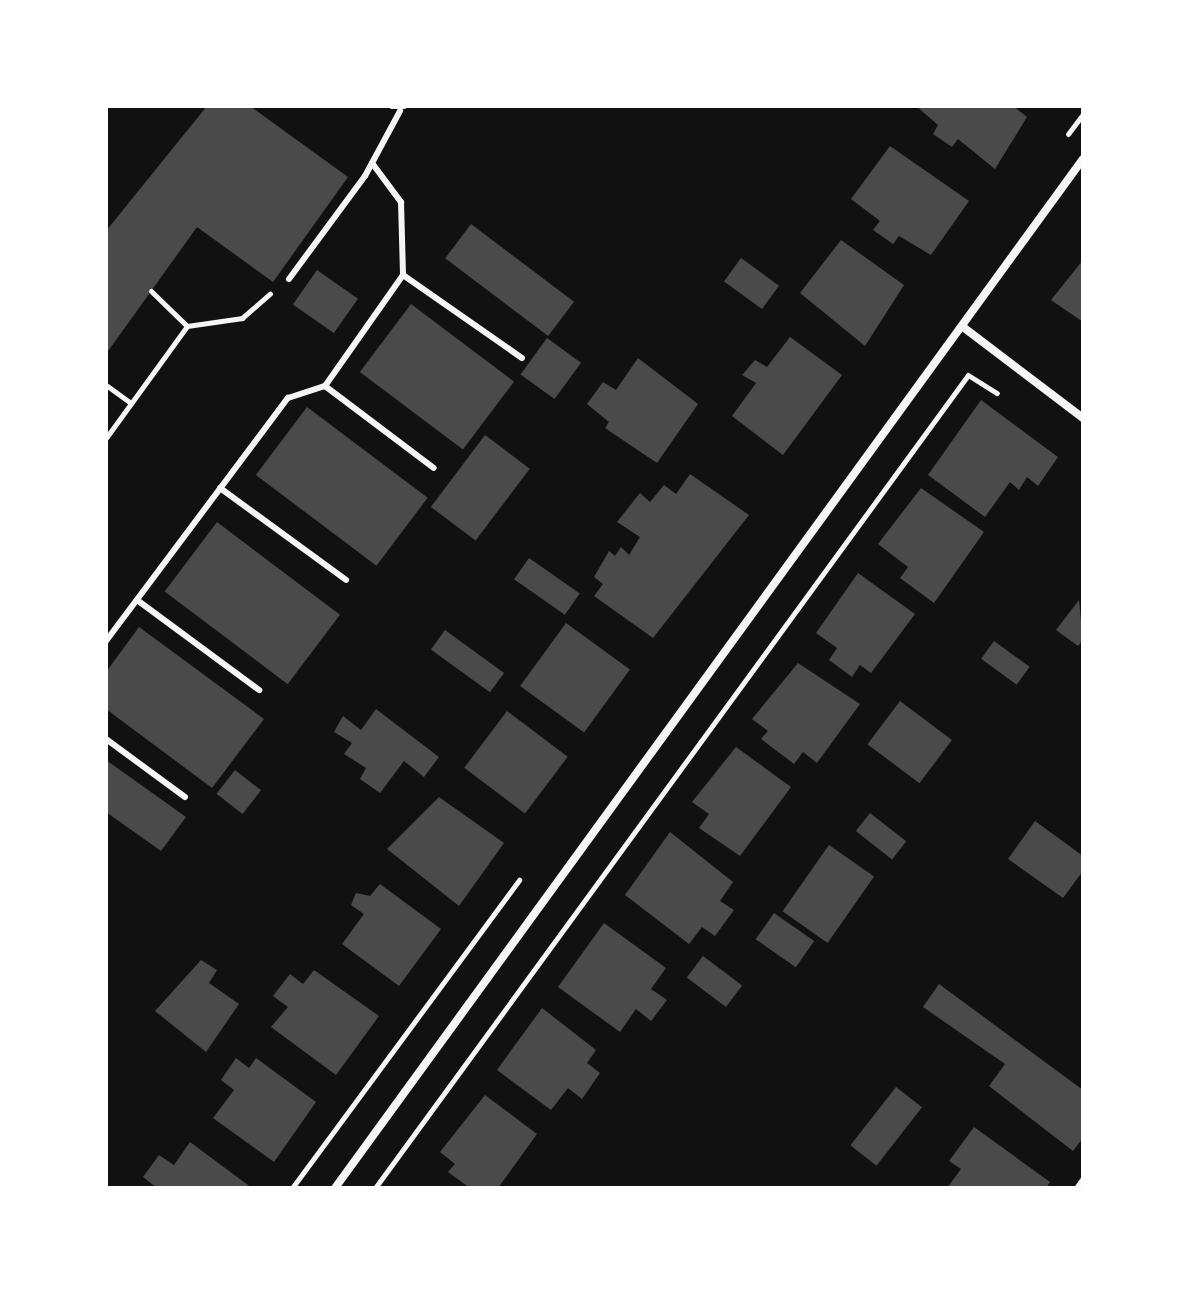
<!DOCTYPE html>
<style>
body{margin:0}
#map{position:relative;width:1189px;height:1294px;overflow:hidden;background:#111;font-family:"Sofia Sans Condensed",sans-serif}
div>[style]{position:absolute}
.building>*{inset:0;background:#4a4a4a;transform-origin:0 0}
.path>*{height:5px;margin:-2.5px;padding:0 2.5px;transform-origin:2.5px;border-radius:2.5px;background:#f5f5f5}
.service>*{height:6px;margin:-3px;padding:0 3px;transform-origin:3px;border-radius:3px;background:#f5f5f5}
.minor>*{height:8px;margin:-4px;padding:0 4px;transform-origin:4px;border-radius:4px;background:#f5f5f5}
span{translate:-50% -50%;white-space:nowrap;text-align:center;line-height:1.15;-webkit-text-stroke:7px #fff;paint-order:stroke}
.frame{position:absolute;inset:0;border:108px solid #fff;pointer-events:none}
</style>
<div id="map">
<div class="building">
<div style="clip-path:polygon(207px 106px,250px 106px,348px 177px,273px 282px,197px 227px,106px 354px,106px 231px)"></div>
<div style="clip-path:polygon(916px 106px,1013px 106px,1027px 117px,995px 169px,958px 139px,952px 147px,933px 134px,938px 125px)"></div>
<div style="clip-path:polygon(890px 146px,969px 201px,931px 255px,899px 236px,893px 244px,873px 230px,880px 221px,851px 199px)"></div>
<div style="left:471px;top:224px;width:129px;height:43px;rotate:37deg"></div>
<div style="clip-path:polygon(841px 240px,904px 285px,865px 346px,800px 293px)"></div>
<div style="left:741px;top:258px;width:47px;height:29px;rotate:36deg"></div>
<div style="clip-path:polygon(1083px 260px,1083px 322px,1051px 300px)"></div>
<div style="left:317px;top:270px;width:50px;height:42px;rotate:35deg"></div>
<div style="left:411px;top:304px;width:129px;height:85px;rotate:37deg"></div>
<div style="clip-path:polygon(790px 337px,842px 375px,783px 455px,732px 416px,756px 383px,742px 375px,755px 360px,767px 367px)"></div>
<div style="left:547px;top:338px;width:42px;height:45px;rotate:36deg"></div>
<div style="clip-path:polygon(638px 358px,698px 404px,657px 463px,605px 428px,609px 422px,587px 404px,603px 382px,616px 390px)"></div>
<div style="clip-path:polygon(981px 400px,1058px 457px,1038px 486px,1027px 477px,1019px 490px,1010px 482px,985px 517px,928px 475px)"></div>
<div style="left:307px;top:407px;width:151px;height:85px;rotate:37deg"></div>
<div style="left:485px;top:435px;width:56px;height:90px;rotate:37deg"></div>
<div style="clip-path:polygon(690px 474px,749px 515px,653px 638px,594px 596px,603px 584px,594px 577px,609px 551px,615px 556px,621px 547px,629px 555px,640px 537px,617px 522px,640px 493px,650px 502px,664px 485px,676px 494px)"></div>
<div style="clip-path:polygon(921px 488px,984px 532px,934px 603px,900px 578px,908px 567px,878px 544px)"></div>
<div style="left:217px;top:522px;width:154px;height:87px;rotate:37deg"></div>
<div style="left:529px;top:558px;width:62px;height:26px;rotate:35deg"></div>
<div style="clip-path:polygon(858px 573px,915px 614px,871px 673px,860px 665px,852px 677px,829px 660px,837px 648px,816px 633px)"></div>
<div style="clip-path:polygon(1079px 600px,1083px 640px,1078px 646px,1056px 630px)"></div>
<div style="left:566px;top:623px;width:79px;height:78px;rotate:36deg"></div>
<div style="clip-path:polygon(139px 627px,264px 719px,212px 788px,106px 709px,106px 672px)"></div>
<div style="left:445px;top:630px;width:73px;height:24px;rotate:36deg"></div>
<div style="left:994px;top:641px;width:44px;height:22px;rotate:36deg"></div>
<div style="clip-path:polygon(798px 663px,860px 704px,817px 763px,803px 752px,794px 764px,761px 739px,768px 731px,752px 719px)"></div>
<div style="left:900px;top:701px;width:65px;height:54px;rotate:37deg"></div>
<div style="clip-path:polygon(376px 709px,439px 757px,424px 777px,404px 761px,380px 793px,360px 779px,366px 768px,344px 754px,352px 743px,334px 732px,343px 716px,361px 730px)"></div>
<div style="left:507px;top:711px;width:76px;height:71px;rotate:37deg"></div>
<div style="clip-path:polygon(736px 747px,791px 787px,740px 856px,699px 828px,709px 814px,692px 802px)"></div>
<div style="clip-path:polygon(106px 760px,186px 817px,161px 851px,106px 812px)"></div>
<div style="left:235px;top:770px;width:33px;height:30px;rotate:38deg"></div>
<div style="clip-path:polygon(439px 797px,504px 843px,459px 906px,387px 849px)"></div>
<div style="left:870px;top:813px;width:46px;height:23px;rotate:38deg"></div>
<div style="clip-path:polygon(1035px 821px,1083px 856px,1083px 871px,1063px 898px,1008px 859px)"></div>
<div style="clip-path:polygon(670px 832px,733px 882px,720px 901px,734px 910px,715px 936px,702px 927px,689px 944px,625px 895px)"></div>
<div style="left:829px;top:845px;width:55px;height:81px;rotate:35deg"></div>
<div style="clip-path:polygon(380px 884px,441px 929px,399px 986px,342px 944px,364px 914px,351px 905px,356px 893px,370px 896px)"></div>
<div style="left:774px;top:913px;width:49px;height:32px;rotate:35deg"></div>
<div style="clip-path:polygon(604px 923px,666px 968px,651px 989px,667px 1000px,651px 1021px,636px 1009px,620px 1032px,558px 987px)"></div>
<div style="left:703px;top:956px;width:49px;height:27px;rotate:37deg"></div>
<div style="clip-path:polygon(201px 960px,217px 970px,209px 983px,239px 1004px,206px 1052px,155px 1011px)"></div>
<div style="clip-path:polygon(314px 970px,379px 1016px,336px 1075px,271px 1027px,288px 1007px,273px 996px,290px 974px,303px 984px)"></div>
<div style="clip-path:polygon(939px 984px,1083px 1090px,1083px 1138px,1073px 1151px,989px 1086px,1005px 1064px,923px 1007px)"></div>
<div style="clip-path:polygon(542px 1008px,596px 1050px,587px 1063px,600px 1073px,582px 1099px,568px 1088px,551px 1110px,497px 1070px)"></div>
<div style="clip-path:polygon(236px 1058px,249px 1068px,256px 1058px,316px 1102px,274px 1162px,213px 1118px,234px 1090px,221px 1080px)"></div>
<div style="left:896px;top:1087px;width:33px;height:74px;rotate:38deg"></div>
<div style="clip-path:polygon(485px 1095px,537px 1134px,498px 1188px,470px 1188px,448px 1172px,455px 1164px,440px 1152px)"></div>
<div style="clip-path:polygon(974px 1127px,1050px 1182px,1046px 1188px,947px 1188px,961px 1169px,949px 1161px)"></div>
<div style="clip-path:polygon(190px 1142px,252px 1188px,157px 1188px,143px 1177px,159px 1155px,174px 1165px)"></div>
</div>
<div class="path">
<div style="left:1068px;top:134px;width:25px;rotate:-53deg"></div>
<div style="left:151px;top:291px;width:50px;rotate:44.2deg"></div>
<div style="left:106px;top:385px;width:31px;rotate:36deg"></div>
<div style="left:106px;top:438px;width:138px;rotate:-54.1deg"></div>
<div style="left:187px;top:326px;width:56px;rotate:-8.3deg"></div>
<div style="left:242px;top:318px;width:37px;rotate:-41deg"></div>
<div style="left:292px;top:1188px;width:383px;rotate:-53.6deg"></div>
<div style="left:375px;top:1188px;width:1006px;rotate:-53.89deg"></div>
<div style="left:968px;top:375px;width:34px;rotate:32deg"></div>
<div style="left:1076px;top:1188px;width:12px;rotate:-55deg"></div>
</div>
<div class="service">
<div style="left:392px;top:106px;width:12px"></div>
<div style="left:372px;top:163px;width:49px;rotate:53.4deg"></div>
<div style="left:401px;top:202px;width:73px;rotate:88.4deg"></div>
<div style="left:403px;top:275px;width:145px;rotate:34.9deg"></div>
<div style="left:289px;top:279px;width:128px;rotate:-53.6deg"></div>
<div style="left:365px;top:176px;width:74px;rotate:-61.7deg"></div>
<div style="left:325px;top:386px;width:136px;rotate:37deg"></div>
<div style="left:220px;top:488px;width:156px;rotate:36.1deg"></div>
<div style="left:137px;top:600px;width:152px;rotate:36.4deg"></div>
<div style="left:106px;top:641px;width:304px;rotate:-53.2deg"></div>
<div style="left:288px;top:398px;width:39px;rotate:-18deg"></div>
<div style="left:325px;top:386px;width:136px;rotate:-54.9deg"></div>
<div style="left:106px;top:739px;width:98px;rotate:36.3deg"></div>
</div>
<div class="minor">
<div style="left:963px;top:327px;width:151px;rotate:37.2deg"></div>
<div style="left:335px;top:1188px;width:1272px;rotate:-53.99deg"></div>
</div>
<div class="frame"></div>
</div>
